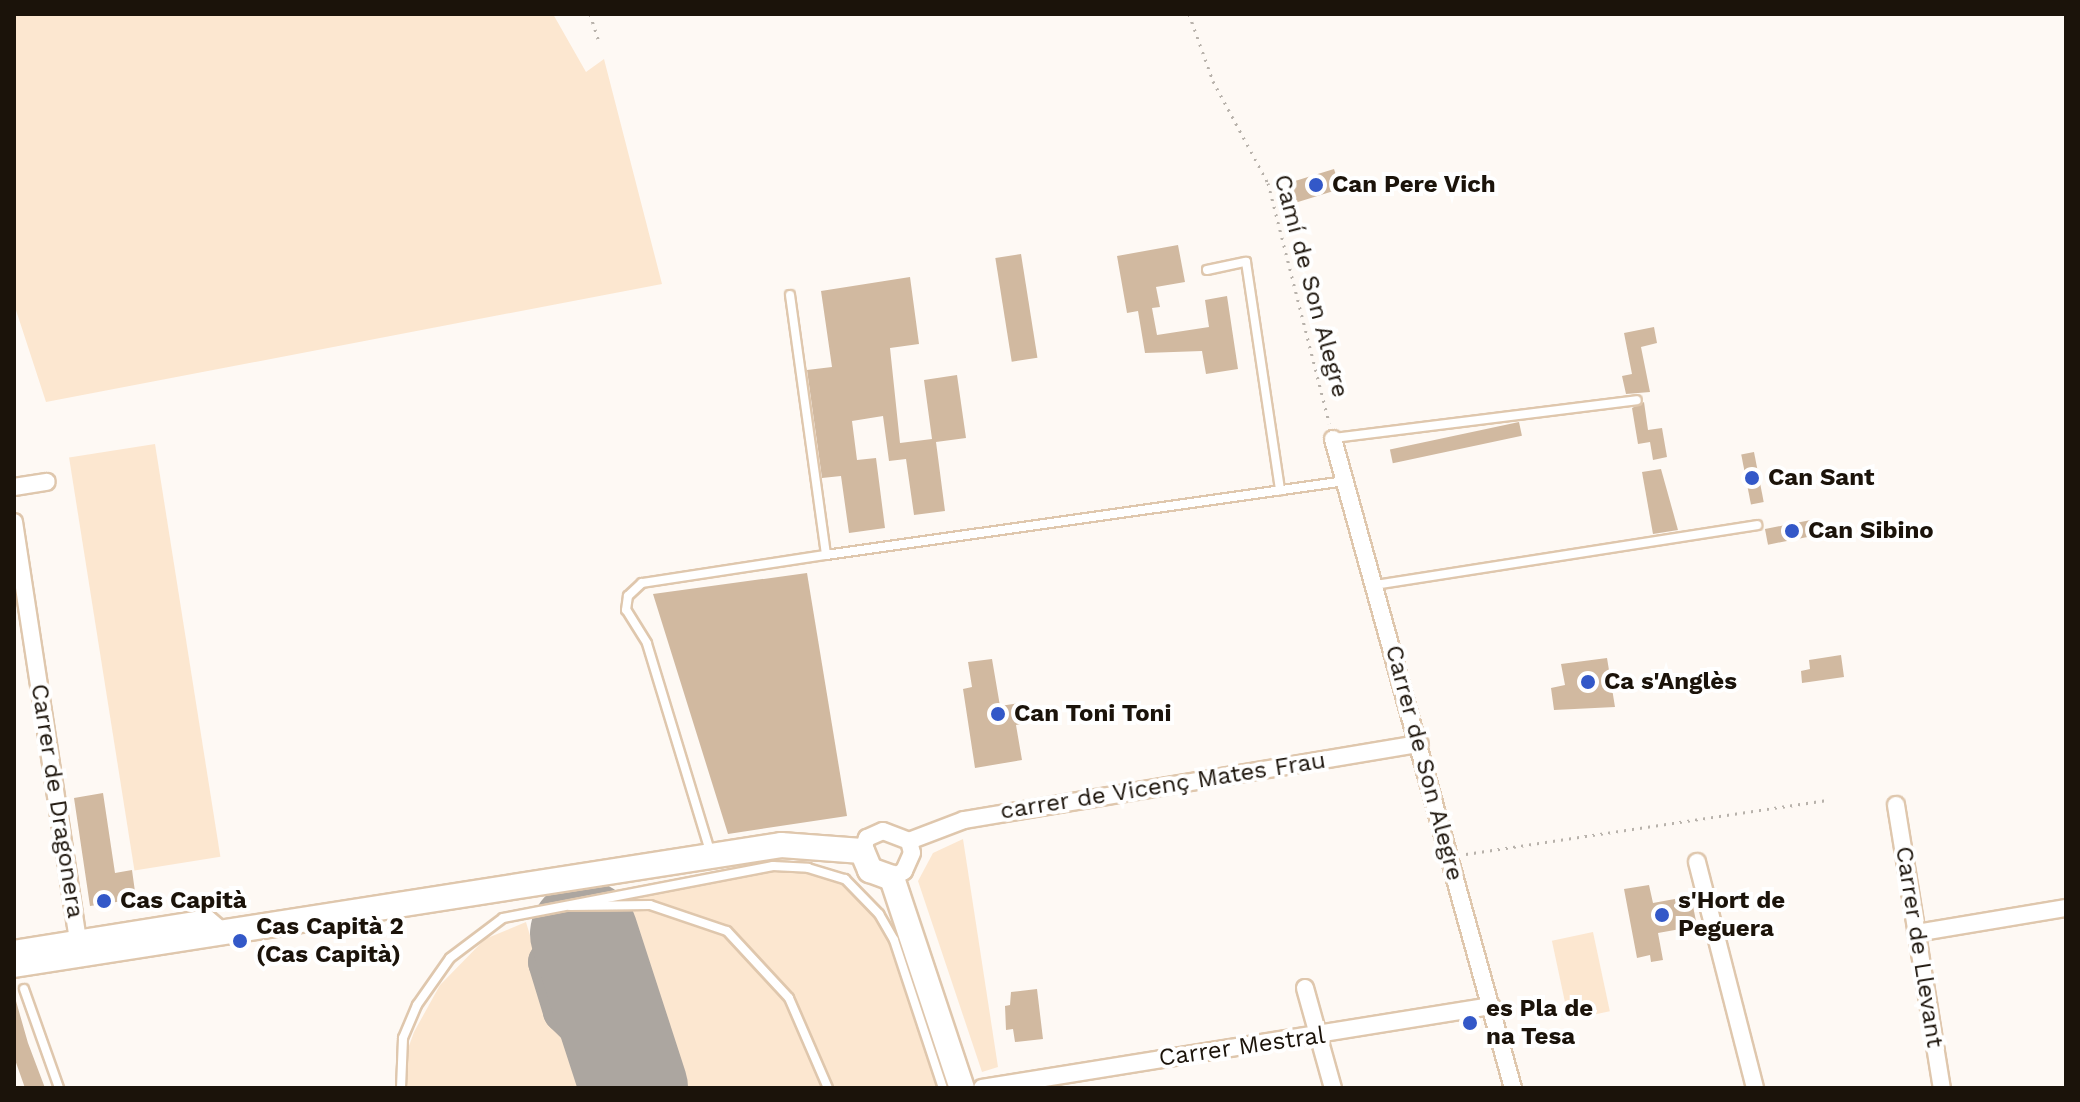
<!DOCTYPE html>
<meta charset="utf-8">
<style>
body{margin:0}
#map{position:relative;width:2080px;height:1102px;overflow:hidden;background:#fef9f4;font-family:"Work Sans",sans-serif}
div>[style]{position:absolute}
.green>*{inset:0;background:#fce7d0;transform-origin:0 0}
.taxiway>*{height:44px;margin:-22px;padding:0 22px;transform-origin:22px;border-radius:22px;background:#aca6a0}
.runway>*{height:108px;margin:-54px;padding:0 54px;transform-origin:54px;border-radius:54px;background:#aca6a0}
.building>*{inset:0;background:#d1b9a0;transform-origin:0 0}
.path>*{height:3px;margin-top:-1.5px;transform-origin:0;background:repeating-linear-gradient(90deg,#b8b2ab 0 2px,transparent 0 8px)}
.roads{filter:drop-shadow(2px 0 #dfc7ad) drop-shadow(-2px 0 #dfc7ad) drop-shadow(0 2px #dfc7ad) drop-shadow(0 -2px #dfc7ad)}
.lane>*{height:8px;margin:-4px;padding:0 4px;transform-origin:4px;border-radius:4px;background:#fff}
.street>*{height:16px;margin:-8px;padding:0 8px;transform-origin:8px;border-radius:8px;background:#fff}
.secondary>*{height:24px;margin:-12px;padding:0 12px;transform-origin:12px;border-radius:12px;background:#fff}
.dots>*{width:22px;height:22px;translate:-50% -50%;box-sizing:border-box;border:4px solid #fff;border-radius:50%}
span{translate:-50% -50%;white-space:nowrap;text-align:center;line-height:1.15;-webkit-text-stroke:8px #fff;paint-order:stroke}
.poi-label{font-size:24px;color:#1b130a;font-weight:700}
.left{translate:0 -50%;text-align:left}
.street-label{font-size:24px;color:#1b130a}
.frame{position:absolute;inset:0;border:16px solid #1b130a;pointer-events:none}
</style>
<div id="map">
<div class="green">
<div style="clip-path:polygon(14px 14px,553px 14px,586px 72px,604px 59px,662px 284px,46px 402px,14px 304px)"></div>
<div style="left:155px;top:444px;width:418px;height:87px;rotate:81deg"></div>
<div style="clip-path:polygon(963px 839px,998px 1067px,982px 1072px,918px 881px,933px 853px)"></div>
<div style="clip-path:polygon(808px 868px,845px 879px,868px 899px,894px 940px,943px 1088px,664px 1088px,605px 900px,742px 870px)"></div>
<div style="clip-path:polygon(526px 922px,554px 1016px,595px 1053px,606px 1088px,404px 1088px,405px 1057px,414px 1032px,440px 985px,485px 939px)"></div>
<div style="left:1593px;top:932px;width:81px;height:42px;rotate:78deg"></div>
</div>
<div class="taxiway">
<div style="left:626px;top:1070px;width:85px;rotate:-136deg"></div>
<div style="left:565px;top:1011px;width:51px;rotate:-107deg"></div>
<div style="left:550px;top:962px;width:30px;rotate:-56deg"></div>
<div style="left:567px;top:937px;width:27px"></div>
<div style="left:594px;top:937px;width:21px;rotate:43deg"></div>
<div style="left:609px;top:951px;width:19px;rotate:78deg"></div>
<div style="left:613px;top:970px;width:43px;rotate:95.3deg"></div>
<div style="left:609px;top:1013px;width:78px;rotate:73deg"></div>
</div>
<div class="runway">
<div style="left:584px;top:934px;width:162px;rotate:72deg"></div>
</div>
<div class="building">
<div style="left:1334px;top:169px;width:21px;height:45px;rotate:73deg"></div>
<div style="clip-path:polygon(1178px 245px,1185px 282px,1156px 287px,1160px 307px,1152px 308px,1157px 335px,1209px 327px,1205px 300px,1227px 296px,1238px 369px,1206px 374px,1202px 351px,1145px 353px,1138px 311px,1127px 313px,1117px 256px)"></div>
<div style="left:1021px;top:254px;width:105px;height:26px;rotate:81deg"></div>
<div style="clip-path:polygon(910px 277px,919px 344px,890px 348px,900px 443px,932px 439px,924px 380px,957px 375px,966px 438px,936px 442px,945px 511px,914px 515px,906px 459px,889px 461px,883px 416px,852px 421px,857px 460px,876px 458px,885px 528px,849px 533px,841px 476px,822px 478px,807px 370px,832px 367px,821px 291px)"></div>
<div style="clip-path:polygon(1654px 327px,1657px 343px,1641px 347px,1650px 392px,1626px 394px,1622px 376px,1632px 374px,1624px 333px)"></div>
<div style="clip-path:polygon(1644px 402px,1648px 430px,1662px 428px,1667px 457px,1653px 460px,1650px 442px,1638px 444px,1632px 408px)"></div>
<div style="left:1519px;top:422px;width:14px;height:132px;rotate:78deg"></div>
<div style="left:1754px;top:452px;width:51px;height:13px;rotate:79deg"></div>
<div style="clip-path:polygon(1661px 469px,1678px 530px,1653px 534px,1642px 472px)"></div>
<div style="left:1816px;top:519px;width:16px;height:52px;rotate:79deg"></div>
<div style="clip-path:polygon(807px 573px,847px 816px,728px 834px,653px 594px)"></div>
<div style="clip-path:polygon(1841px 655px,1844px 677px,1802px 683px,1801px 671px,1810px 669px,1809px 660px)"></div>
<div style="clip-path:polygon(1607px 658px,1615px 707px,1554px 710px,1551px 688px,1565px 685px,1561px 664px)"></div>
<div style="clip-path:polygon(992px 659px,1000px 706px,1026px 702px,1030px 722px,1016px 725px,1022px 760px,975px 768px,963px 689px,972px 687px,968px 662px)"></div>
<div style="clip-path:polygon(103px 793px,115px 873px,132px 870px,136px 899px,90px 906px,74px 798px)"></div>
<div style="clip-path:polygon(1649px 885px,1653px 903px,1691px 896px,1697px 926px,1658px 933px,1663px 960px,1651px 962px,1650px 955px,1637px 958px,1624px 889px)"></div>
<div style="clip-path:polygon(1037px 989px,1043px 1039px,1015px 1042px,1013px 1029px,1006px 1030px,1005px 1006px,1010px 1005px,1011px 992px)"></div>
<div style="clip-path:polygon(16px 1001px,28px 1043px,45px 1088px,25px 1088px,14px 1057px)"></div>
</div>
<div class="path">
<div style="left:590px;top:14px;width:28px;rotate:72deg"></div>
<div style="left:1189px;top:14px;width:71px;rotate:70.3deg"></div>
<div style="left:1213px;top:81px;width:116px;rotate:61.7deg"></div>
<div style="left:1268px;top:183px;width:248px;rotate:75.7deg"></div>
<div style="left:1466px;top:854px;width:367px;rotate:-8.5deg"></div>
</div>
<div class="roads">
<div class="lane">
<div style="left:1207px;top:270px;width:40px;rotate:-12deg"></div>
<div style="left:1246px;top:262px;width:231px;rotate:81.5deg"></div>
<div style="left:790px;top:295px;width:262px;rotate:82.1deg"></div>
<div style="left:826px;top:555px;width:524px;rotate:-8.11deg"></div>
<div style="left:1334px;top:438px;width:305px;rotate:-7.1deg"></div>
<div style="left:1375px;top:585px;width:387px;rotate:-8.9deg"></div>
<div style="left:710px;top:851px;width:217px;rotate:-106.9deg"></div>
<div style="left:647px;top:643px;width:39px;rotate:-122deg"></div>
<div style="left:626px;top:610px;width:14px;rotate:-82deg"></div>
<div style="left:628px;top:596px;width:19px;rotate:-43deg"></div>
<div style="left:642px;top:583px;width:186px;rotate:-8.7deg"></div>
<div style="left:570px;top:906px;width:80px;rotate:-0.7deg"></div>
<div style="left:650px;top:905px;width:81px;rotate:18.7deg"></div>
<div style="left:727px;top:931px;width:91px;rotate:47.2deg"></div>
<div style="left:789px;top:998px;width:98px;rotate:66.6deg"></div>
<div style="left:24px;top:989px;width:105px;rotate:70.5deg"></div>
<div style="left:401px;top:1088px;width:50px;rotate:-87.7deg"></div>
<div style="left:403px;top:1038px;width:36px;rotate:-67deg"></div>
<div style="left:417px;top:1005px;width:57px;rotate:-54.9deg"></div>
<div style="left:450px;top:958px;width:66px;rotate:-37deg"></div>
<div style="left:503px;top:918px;width:275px;rotate:-10.9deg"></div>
<div style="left:773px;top:866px;width:35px;rotate:3deg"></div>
<div style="left:808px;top:868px;width:39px;rotate:17deg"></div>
<div style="left:845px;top:879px;width:49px;rotate:45.8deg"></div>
<div style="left:879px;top:914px;width:30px;rotate:60deg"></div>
<div style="left:894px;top:940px;width:156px;rotate:71.7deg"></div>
</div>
<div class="street">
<div style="left:1333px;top:439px;width:673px;rotate:74.5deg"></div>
<div style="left:14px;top:487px;width:33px;rotate:-9deg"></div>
<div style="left:14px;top:522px;width:422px;rotate:81.3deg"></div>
<div style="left:1896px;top:805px;width:287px;rotate:80.8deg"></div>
<div style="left:909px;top:841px;width:59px;rotate:-20.9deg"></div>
<div style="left:964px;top:820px;width:462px;rotate:-9.5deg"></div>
<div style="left:862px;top:851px;width:14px;rotate:-69deg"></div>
<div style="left:867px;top:838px;width:17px;rotate:-24deg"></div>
<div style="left:883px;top:831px;width:28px;rotate:21deg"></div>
<div style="left:909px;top:841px;width:12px;rotate:76deg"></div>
<div style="left:912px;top:853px;width:20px;rotate:114deg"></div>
<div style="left:904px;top:871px;width:14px;rotate:150deg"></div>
<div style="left:1697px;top:862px;width:233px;rotate:75.6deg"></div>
<div style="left:1916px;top:933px;width:152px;rotate:-9.5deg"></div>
<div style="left:14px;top:949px;width:195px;rotate:-9.1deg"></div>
<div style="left:207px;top:918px;width:23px;rotate:41deg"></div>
<div style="left:1305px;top:988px;width:104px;rotate:74.4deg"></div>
<div style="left:982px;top:1088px;width:516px;rotate:-9.15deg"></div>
</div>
<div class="secondary">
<div style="left:14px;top:965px;width:776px;rotate:-8.89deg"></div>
<div style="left:781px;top:845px;width:81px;rotate:4.2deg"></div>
<div style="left:862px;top:851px;width:21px;rotate:67deg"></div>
<div style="left:870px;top:870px;width:23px;rotate:20deg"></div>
<div style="left:892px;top:878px;width:221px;rotate:71.6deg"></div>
</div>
</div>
<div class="dots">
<div style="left:1316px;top:185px;background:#3358c8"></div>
<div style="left:1752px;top:478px;background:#3358c8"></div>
<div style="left:1792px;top:531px;background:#3358c8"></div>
<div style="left:1588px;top:682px;background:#3358c8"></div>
<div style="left:998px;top:714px;background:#3358c8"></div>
<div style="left:104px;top:901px;background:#3358c8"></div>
<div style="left:1662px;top:915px;background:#3358c8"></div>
<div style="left:240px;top:941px;background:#3358c8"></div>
<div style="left:1470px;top:1023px;background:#3358c8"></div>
</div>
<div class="poi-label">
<span class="left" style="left:1332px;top:185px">Can Pere Vich</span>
<span class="left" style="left:1768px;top:478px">Can Sant</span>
<span class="left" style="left:1808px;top:531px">Can Sibino</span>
<span class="left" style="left:1604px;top:682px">Ca s'Anglès</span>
<span class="left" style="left:1014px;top:714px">Can Toni Toni</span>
<span class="left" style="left:120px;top:901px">Cas Capità</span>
<span class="left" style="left:1678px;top:915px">s'Hort de<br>Peguera</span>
<span class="left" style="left:256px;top:941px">Cas Capità 2<br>(Cas Capità)</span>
<span class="left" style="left:1486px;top:1023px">es Pla de<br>na Tesa</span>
</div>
<div class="street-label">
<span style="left:1311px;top:286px;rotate:75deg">Camí de Son Alegre</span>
<span style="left:1424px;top:763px;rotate:75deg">Carrer de Son Alegre</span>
<span style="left:1163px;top:786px;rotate:-9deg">carrer de Vicenç Mates Frau</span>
<span style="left:57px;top:801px;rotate:81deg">Carrer de Dragonera</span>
<span style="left:1919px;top:947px;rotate:81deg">Carrer de Llevant</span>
<span style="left:1242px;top:1047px;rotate:-8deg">Carrer Mestral</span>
</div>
<div class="frame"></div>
</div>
